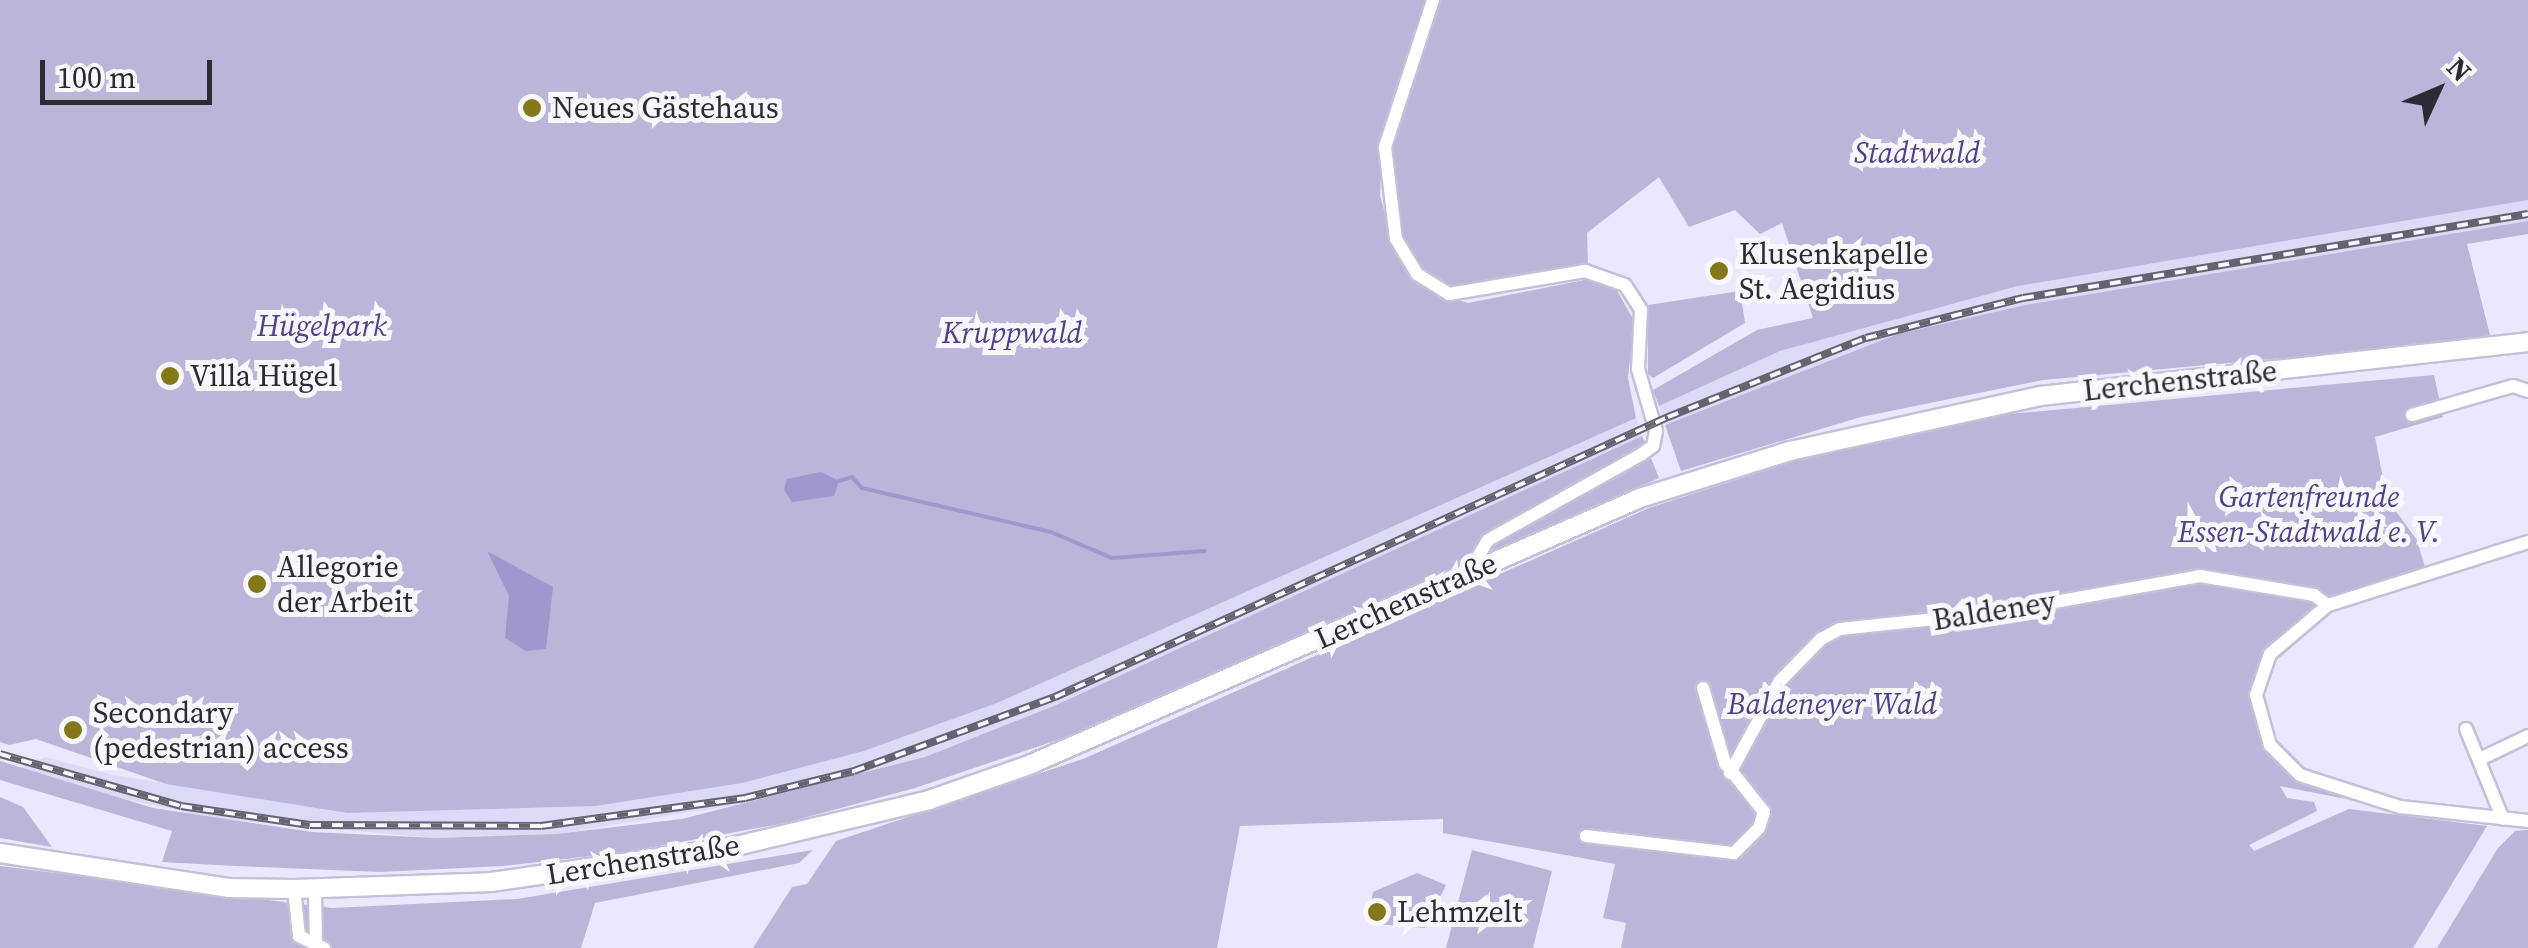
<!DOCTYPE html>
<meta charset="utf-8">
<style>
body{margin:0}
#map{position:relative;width:2528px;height:948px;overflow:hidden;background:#eae7ff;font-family:"Source Serif 4",serif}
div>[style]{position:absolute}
.built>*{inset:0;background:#dddaf8}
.green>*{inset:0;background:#bab5d9}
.water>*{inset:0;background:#a097cf}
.stream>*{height:4px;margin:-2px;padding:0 2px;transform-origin:2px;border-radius:2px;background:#a097cf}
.roads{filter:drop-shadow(2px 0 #c3c0d7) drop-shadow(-2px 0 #c3c0d7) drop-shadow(0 2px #c3c0d7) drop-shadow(0 -2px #c3c0d7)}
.street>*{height:12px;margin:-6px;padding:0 6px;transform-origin:6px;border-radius:6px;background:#fff}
.secondary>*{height:18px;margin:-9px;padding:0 9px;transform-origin:9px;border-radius:9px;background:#fff}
.rail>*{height:8px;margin-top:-4px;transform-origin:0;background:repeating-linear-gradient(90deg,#f7f7fc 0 11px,#656371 0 22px);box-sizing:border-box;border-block:2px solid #656371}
.dots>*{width:28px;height:28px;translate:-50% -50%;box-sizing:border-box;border:5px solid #f7f7fc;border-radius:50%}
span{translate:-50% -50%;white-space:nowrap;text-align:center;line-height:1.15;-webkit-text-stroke:10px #f7f7fc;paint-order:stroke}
.poi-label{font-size:30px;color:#2c2b34}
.left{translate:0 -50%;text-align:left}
.park-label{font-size:30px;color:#514288;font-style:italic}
.street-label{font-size:30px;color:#2c2b34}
.north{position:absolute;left:2388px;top:40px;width:100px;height:100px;-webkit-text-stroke:8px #f7f7fc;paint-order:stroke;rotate:46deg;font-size:28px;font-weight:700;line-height:40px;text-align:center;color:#2c2b34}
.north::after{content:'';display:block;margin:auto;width:35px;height:45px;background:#2c2b34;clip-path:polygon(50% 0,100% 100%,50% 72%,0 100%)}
.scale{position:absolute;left:40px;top:60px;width:172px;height:45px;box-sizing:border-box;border:5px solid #2c2b34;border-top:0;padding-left:12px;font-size:30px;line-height:35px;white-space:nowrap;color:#2c2b34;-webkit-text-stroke:8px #f7f7fc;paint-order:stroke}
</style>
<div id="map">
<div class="built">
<div style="clip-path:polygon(2528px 200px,2528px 221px,2025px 305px,1898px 334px,1665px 425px,1659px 406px,1780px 351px,2018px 286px)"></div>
<div style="clip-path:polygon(1636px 418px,1642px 436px,1056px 705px,925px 757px,778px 798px,556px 834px,436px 838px,219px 819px,77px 789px,18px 768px,45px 757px,113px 775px,347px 813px,596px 806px,742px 783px,864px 751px,997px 703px)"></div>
</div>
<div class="green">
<div style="clip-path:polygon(0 0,1429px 0,1382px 150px,1380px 196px,1393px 241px,1445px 296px,1468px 303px,1589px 279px,1614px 285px,1634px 321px,1628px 378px,1636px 418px,997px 703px,864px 751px,742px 783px,596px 806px,347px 813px,166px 784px,36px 739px,9px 745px,0 742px)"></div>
<div style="clip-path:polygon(1437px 0,2528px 0,2528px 200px,2018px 286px,1780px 351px,1659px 406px,1653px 390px,1757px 330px,1813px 318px,1782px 223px,1760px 234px,1735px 210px,1689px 227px,1659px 177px,1587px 233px,1588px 265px,1465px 291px,1429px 279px,1401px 239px,1389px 148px)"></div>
<div style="clip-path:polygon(2528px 221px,2528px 234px,2467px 244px,2491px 339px,2043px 380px,1861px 417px,1681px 471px,1665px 425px,1898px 334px,2025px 305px)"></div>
<div style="clip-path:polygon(1740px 291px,1745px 323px,1653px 378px,1648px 374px,1648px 305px)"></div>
<div style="clip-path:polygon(2434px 375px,2443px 417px,2375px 437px,2387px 499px,2417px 540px,2425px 567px,2329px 597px,2308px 590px,2323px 605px,2273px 646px,2256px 680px,2276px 759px,2387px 807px,2280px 786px,2287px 798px,2314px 802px,2317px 811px,2249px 845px,2254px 851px,2349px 809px,2487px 826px,2413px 948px,1621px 948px,1626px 923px,1603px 918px,1615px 864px,1443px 833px,1443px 819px,1240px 826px,1217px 948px,753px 948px,792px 887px,807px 884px,836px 841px,1083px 759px,1649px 508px,1792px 462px,1998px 415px)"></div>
<div style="clip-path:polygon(1642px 436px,1659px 478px,1072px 735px,915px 788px,785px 823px,626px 852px,503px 866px,380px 872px,235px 866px,162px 862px,172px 831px,0 780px,0 761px,153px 808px,312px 832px,437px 838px,556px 834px,682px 819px,925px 757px,1056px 705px)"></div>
<div style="clip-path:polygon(0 797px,23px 807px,52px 847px,0 838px)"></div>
<div style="clip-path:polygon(2528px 830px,2528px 948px,2437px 948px,2498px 848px,2515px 831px)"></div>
<div style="clip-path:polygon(813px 850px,799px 863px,595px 903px,581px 948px,0 948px,0 866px,332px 908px,517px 899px)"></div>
<div style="clip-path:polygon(1472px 850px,1552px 871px,1533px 948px,1446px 948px)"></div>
<div style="clip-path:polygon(1417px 873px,1446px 885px,1425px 928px,1377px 924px,1369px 912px,1373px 892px)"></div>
</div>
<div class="water">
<div style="clip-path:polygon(821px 472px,839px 481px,834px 496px,792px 502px,784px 490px,787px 479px)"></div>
<div style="clip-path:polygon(487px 551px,553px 587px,546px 649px,526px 651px,505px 638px,509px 596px)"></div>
</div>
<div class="stream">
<div style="left:839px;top:481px;width:14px;rotate:-17deg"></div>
<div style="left:852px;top:477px;width:15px;rotate:48deg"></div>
<div style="left:862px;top:488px;width:194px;rotate:13.1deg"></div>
<div style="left:1051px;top:532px;width:66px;rotate:23.1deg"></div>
<div style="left:1112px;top:558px;width:93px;rotate:-4.3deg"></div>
</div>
<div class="roads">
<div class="street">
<div style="left:1433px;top:0;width:155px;rotate:108.1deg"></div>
<div style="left:1385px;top:147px;width:93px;rotate:83.2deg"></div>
<div style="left:1396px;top:239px;width:41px;rotate:59deg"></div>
<div style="left:1417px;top:274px;width:38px;rotate:32deg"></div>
<div style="left:1449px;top:294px;width:138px;rotate:-9.6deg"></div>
<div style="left:1585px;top:271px;width:42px;rotate:19.3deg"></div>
<div style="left:1625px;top:285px;width:30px;rotate:57deg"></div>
<div style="left:1641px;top:310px;width:59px;rotate:92.9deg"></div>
<div style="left:1638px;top:369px;width:65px;rotate:73.8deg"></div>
<div style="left:1656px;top:431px;width:15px;rotate:101deg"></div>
<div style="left:1653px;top:446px;width:14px;rotate:144deg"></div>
<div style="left:1642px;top:454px;width:176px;rotate:150.8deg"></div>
<div style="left:1488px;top:540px;width:37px;rotate:121deg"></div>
<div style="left:2412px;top:415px;width:105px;rotate:-16deg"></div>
<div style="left:2513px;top:386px;width:16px;rotate:18deg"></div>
<div style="left:2528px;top:542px;width:210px;rotate:162.5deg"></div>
<div style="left:2328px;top:605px;width:76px;rotate:139.8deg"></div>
<div style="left:2270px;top:654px;width:43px;rotate:108.9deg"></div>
<div style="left:2256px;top:695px;width:52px;rotate:74.4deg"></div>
<div style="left:2270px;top:745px;width:42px;rotate:45deg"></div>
<div style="left:2300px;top:775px;width:105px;rotate:17.7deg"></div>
<div style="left:2400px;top:807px;width:129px;rotate:6.2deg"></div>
<div style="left:2466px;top:729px;width:97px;rotate:67.7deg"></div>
<div style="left:2480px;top:759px;width:53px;rotate:-25.6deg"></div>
<div style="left:1730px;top:773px;width:105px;rotate:-61.5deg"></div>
<div style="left:1780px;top:681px;width:59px;rotate:-45.7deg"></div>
<div style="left:1821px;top:639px;width:21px;rotate:-28deg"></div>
<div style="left:1840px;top:629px;width:154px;rotate:-6deg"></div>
<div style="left:1993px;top:613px;width:210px;rotate:-10.1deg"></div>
<div style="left:2200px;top:576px;width:116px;rotate:9.5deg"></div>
<div style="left:2314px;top:595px;width:17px;rotate:36deg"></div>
<div style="left:1586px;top:836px;width:149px;rotate:6.6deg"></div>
<div style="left:1734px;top:853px;width:35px;rotate:-45deg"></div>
<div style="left:1759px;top:828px;width:17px;rotate:-73deg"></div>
<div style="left:1764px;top:812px;width:63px;rotate:-128.5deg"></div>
<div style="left:1725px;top:763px;width:78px;rotate:-106.3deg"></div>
<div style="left:315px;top:888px;width:57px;rotate:89deg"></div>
<div style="left:294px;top:889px;width:47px;rotate:83.9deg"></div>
<div style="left:299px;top:936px;width:28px;rotate:26deg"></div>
</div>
<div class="secondary">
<div style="left:0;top:853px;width:231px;rotate:8.7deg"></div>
<div style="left:228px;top:888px;width:66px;rotate:0.9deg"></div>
<div style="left:294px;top:889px;width:197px;rotate:-2deg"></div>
<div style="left:491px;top:882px;width:239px;rotate:-8.2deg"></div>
<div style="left:728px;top:848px;width:207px;rotate:-13.4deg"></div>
<div style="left:929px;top:800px;width:106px;rotate:-19.3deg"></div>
<div style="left:1029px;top:765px;width:667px;rotate:-23.6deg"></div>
<div style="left:1640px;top:498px;width:157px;rotate:-17.4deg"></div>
<div style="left:1790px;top:451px;width:256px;rotate:-12.4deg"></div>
<div style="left:2040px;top:396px;width:491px;rotate:-6.3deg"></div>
</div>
</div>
<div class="rail">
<div style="left:0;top:754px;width:188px;rotate:16deg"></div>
<div style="left:181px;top:806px;width:130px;rotate:8.4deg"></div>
<div style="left:310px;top:825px;width:231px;rotate:0.2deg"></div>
<div style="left:541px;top:826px;width:206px;rotate:-7.8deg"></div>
<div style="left:745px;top:798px;width:112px;rotate:-13.9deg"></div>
<div style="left:854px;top:771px;width:214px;rotate:-20.2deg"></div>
<div style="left:1055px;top:697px;width:674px;rotate:-24.55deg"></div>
<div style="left:1668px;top:417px;width:213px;rotate:-21.8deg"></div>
<div style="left:1866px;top:338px;width:162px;rotate:-14.3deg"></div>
<div style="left:2023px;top:298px;width:512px;rotate:-9.44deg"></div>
</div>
<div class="dots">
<div style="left:532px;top:108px;background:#84771a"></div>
<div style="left:1719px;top:271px;background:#84771a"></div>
<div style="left:170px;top:376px;background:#84771a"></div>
<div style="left:257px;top:584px;background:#84771a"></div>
<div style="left:73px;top:730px;background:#84771a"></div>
<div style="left:1377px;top:912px;background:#84771a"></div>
</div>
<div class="poi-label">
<span class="left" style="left:552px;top:108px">Neues Gästehaus</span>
<span class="left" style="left:1739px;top:271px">Klusenkapelle<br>St. Aegidius</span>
<span class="left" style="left:190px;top:376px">Villa Hügel</span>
<span class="left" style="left:277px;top:584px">Allegorie<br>der Arbeit</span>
<span class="left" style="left:93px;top:730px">Secondary<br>(pedestrian) access</span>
<span class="left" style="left:1397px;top:912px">Lehmzelt</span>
</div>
<div class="park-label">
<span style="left:1917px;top:153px">Stadtwald</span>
<span style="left:322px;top:326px">Hügelpark</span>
<span style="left:1012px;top:333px">Kruppwald</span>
<span style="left:2309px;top:514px">Gartenfreunde<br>Essen-Stadtwald e. V.</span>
<span style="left:1832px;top:704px">Baldeneyer Wald</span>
</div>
<div class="street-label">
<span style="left:2180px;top:381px;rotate:-6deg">Lerchenstraße</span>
<span style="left:1406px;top:601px;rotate:-24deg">Lerchenstraße</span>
<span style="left:1994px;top:611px;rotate:-9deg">Baldeney</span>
<span style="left:643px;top:860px;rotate:-9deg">Lerchenstraße</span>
</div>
<div class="north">N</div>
<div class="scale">100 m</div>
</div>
